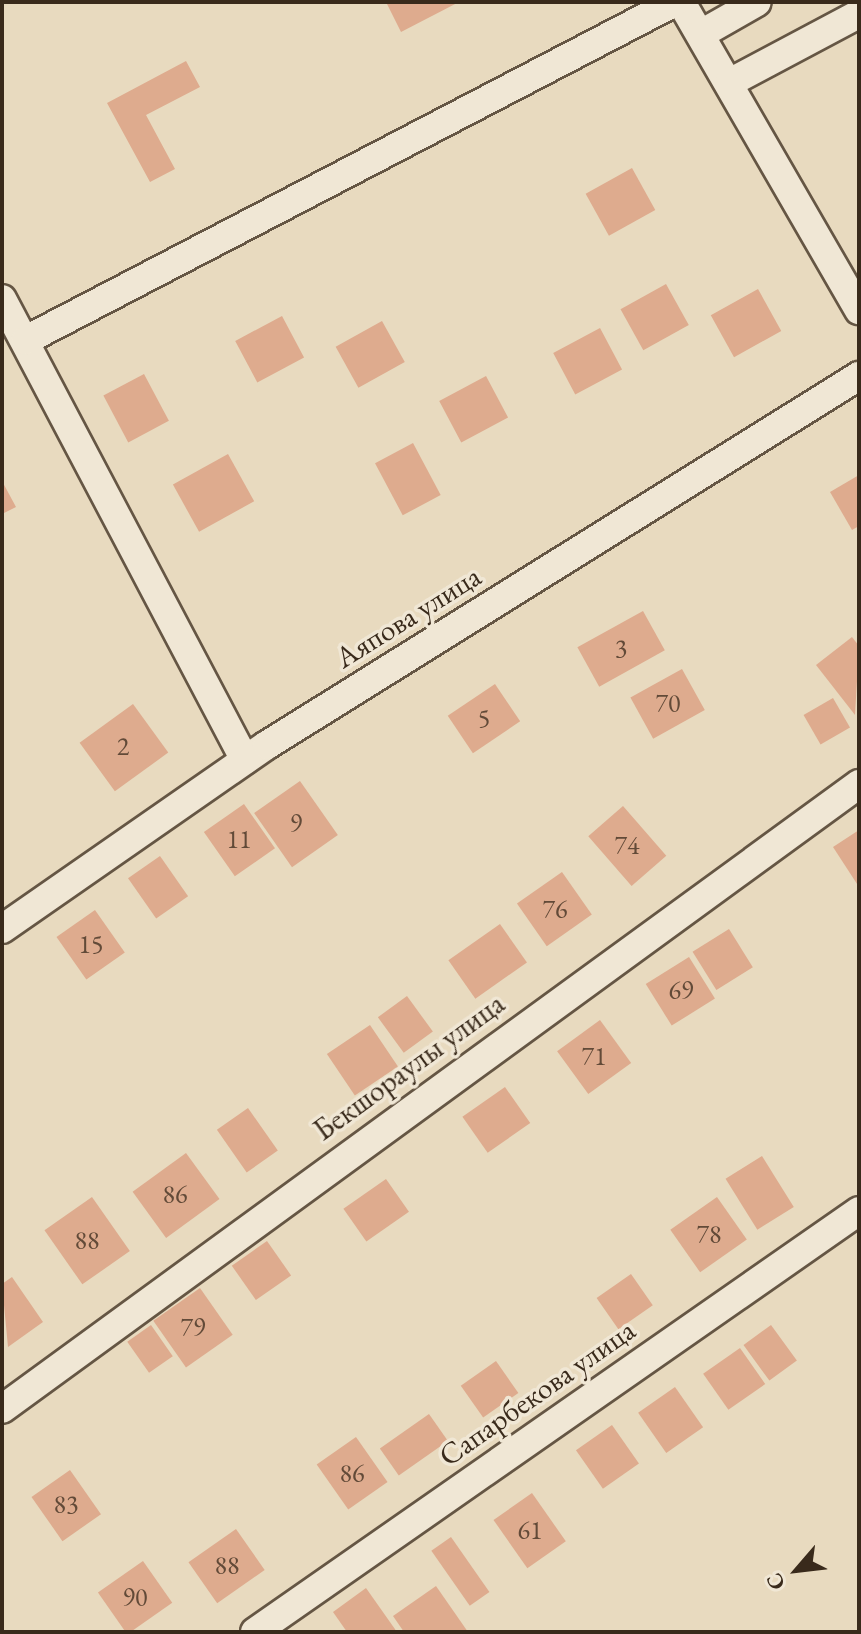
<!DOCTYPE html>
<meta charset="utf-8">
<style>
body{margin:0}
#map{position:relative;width:861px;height:1634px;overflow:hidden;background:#e8dabf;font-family:"EB Garamond",serif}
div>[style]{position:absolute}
.building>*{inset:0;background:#deab8e;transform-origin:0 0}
.roads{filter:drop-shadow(2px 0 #655644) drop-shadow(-2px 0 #655644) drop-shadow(0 2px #655644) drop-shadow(0 -2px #655644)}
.minor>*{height:28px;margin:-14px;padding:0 14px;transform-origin:14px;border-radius:14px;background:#f0e7d5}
span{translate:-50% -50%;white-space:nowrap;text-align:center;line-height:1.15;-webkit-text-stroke:7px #f0e7d5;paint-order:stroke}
.number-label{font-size:26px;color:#624a38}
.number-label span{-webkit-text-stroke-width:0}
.street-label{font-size:30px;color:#392a1b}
.frame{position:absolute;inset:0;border:4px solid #392a1b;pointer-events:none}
.north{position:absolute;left:757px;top:1530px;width:80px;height:80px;-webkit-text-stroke:6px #f0e7d5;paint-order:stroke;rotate:242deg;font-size:22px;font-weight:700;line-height:32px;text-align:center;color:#392a1b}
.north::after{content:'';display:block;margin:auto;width:28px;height:36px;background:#392a1b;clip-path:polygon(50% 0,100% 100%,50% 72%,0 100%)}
</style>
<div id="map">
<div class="building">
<div style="clip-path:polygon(386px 2px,459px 2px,401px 32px)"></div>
<div style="clip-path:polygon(186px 61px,200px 87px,146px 115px,175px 169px,150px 182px,107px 103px)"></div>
<div style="left:632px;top:168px;width:48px;height:53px;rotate:61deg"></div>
<div style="left:666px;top:284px;width:47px;height:52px;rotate:61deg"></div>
<div style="left:758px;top:289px;width:48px;height:54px;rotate:61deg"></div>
<div style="left:282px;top:316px;width:47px;height:53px;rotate:62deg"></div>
<div style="left:382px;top:321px;width:47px;height:53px;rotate:61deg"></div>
<div style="left:600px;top:328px;width:47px;height:53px;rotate:62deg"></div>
<div style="left:144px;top:374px;width:53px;height:46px;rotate:62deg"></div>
<div style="left:486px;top:376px;width:47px;height:53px;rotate:62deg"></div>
<div style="left:413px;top:443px;width:59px;height:43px;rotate:62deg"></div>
<div style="left:228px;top:454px;width:54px;height:63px;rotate:61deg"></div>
<div style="clip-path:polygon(859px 475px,859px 526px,852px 530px,830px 492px)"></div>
<div style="clip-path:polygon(2px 481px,16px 507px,2px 514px)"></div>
<div style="left:643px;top:611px;width:45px;height:75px;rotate:61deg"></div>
<div style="clip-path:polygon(852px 637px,859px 646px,855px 715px,816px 665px)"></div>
<div style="left:682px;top:669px;width:47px;height:59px;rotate:61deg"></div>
<div style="left:495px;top:684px;width:45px;height:57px;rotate:56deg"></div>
<div style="left:833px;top:698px;width:34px;height:34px;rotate:60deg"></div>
<div style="left:133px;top:704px;width:60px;height:66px;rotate:54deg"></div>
<div style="left:300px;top:781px;width:66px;height:56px;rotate:55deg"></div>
<div style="left:244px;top:804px;width:54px;height:49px;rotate:55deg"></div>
<div style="left:623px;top:806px;width:66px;height:46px;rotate:49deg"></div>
<div style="clip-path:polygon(859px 830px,859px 887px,833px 847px)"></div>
<div style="left:160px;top:856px;width:49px;height:39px;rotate:55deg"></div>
<div style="left:562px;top:872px;width:52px;height:55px;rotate:55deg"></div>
<div style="left:95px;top:910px;width:52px;height:47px;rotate:55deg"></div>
<div style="left:500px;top:924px;width:47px;height:63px;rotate:55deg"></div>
<div style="left:729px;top:929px;width:45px;height:43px;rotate:58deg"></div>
<div style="left:689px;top:957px;width:49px;height:51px;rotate:58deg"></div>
<div style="left:407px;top:996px;width:44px;height:36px;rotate:54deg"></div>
<div style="left:600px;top:1020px;width:53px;height:53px;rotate:54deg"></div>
<div style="left:370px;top:1025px;width:50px;height:52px;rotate:56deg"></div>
<div style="left:505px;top:1087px;width:44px;height:52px;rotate:55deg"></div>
<div style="left:248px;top:1108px;width:52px;height:38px;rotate:55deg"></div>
<div style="left:186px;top:1153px;width:57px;height:66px;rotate:54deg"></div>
<div style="left:762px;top:1156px;width:60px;height:43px;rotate:58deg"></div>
<div style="left:386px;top:1179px;width:40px;height:52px;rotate:55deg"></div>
<div style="left:92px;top:1197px;width:66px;height:58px;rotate:55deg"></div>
<div style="left:717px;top:1197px;width:52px;height:57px;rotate:55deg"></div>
<div style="left:267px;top:1241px;width:42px;height:43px;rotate:55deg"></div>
<div style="left:631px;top:1274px;width:38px;height:42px;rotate:55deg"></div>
<div style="clip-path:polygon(12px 1277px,43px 1322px,8px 1347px,2px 1284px)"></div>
<div style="left:200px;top:1288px;width:57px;height:57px;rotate:55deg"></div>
<div style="left:151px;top:1325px;width:38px;height:29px;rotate:55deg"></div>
<div style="left:771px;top:1325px;width:44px;height:34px;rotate:54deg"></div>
<div style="left:740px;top:1348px;width:44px;height:45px;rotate:55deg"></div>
<div style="left:496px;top:1361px;width:39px;height:43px;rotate:55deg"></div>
<div style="left:675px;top:1387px;width:49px;height:45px;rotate:55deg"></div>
<div style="left:429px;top:1414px;width:33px;height:60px;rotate:55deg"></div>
<div style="left:612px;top:1425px;width:47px;height:44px;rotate:55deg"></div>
<div style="left:356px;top:1437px;width:55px;height:48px;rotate:55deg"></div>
<div style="left:70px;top:1470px;width:54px;height:47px;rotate:55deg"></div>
<div style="left:532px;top:1493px;width:59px;height:47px;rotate:55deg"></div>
<div style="left:236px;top:1529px;width:50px;height:58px;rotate:55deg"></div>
<div style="left:451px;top:1537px;width:67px;height:24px;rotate:55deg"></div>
<div style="left:143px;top:1561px;width:51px;height:55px;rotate:55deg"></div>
<div style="clip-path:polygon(436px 1586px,468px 1632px,404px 1632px,393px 1616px)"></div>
<div style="clip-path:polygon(366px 1588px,397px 1632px,347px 1632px,333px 1612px)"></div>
</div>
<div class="roads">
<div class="minor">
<div style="left:681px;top:2px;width:356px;rotate:60deg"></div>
<div style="left:701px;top:34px;width:64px;rotate:-29.7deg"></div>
<div style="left:729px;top:83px;width:147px;rotate:-28deg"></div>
<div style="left:2px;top:299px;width:521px;rotate:62.21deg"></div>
<div style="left:26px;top:340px;width:732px;rotate:-27.51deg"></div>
<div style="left:2px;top:929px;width:323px;rotate:-34.8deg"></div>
<div style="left:267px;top:745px;width:698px;rotate:-31.94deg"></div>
<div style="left:2px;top:1409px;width:1061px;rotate:-36.1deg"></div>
<div style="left:255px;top:1632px;width:736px;rotate:-34.88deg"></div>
</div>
</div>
<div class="number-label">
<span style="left:621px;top:649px">3</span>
<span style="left:668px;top:704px">70</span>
<span style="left:484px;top:719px">5</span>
<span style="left:123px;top:747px">2</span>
<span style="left:296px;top:824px">9</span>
<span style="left:239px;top:840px">11</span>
<span style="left:627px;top:846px">74</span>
<span style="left:555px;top:910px">76</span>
<span style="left:91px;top:945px">15</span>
<span style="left:681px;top:991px">69</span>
<span style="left:594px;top:1057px">71</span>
<span style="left:175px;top:1195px">86</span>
<span style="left:709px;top:1235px">78</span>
<span style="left:87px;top:1241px">88</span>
<span style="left:193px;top:1328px">79</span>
<span style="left:352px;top:1474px">86</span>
<span style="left:66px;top:1505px">83</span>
<span style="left:530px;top:1531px">61</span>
<span style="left:227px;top:1566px">88</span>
<span style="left:135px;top:1598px">90</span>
</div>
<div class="street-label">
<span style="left:408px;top:617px;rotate:-32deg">Аяпова улица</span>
<span style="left:409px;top:1067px;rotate:-36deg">Бекшораулы улица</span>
<span style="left:537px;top:1393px;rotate:-35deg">Сапарбекова улица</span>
</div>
<div class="frame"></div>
<div class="north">С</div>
</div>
